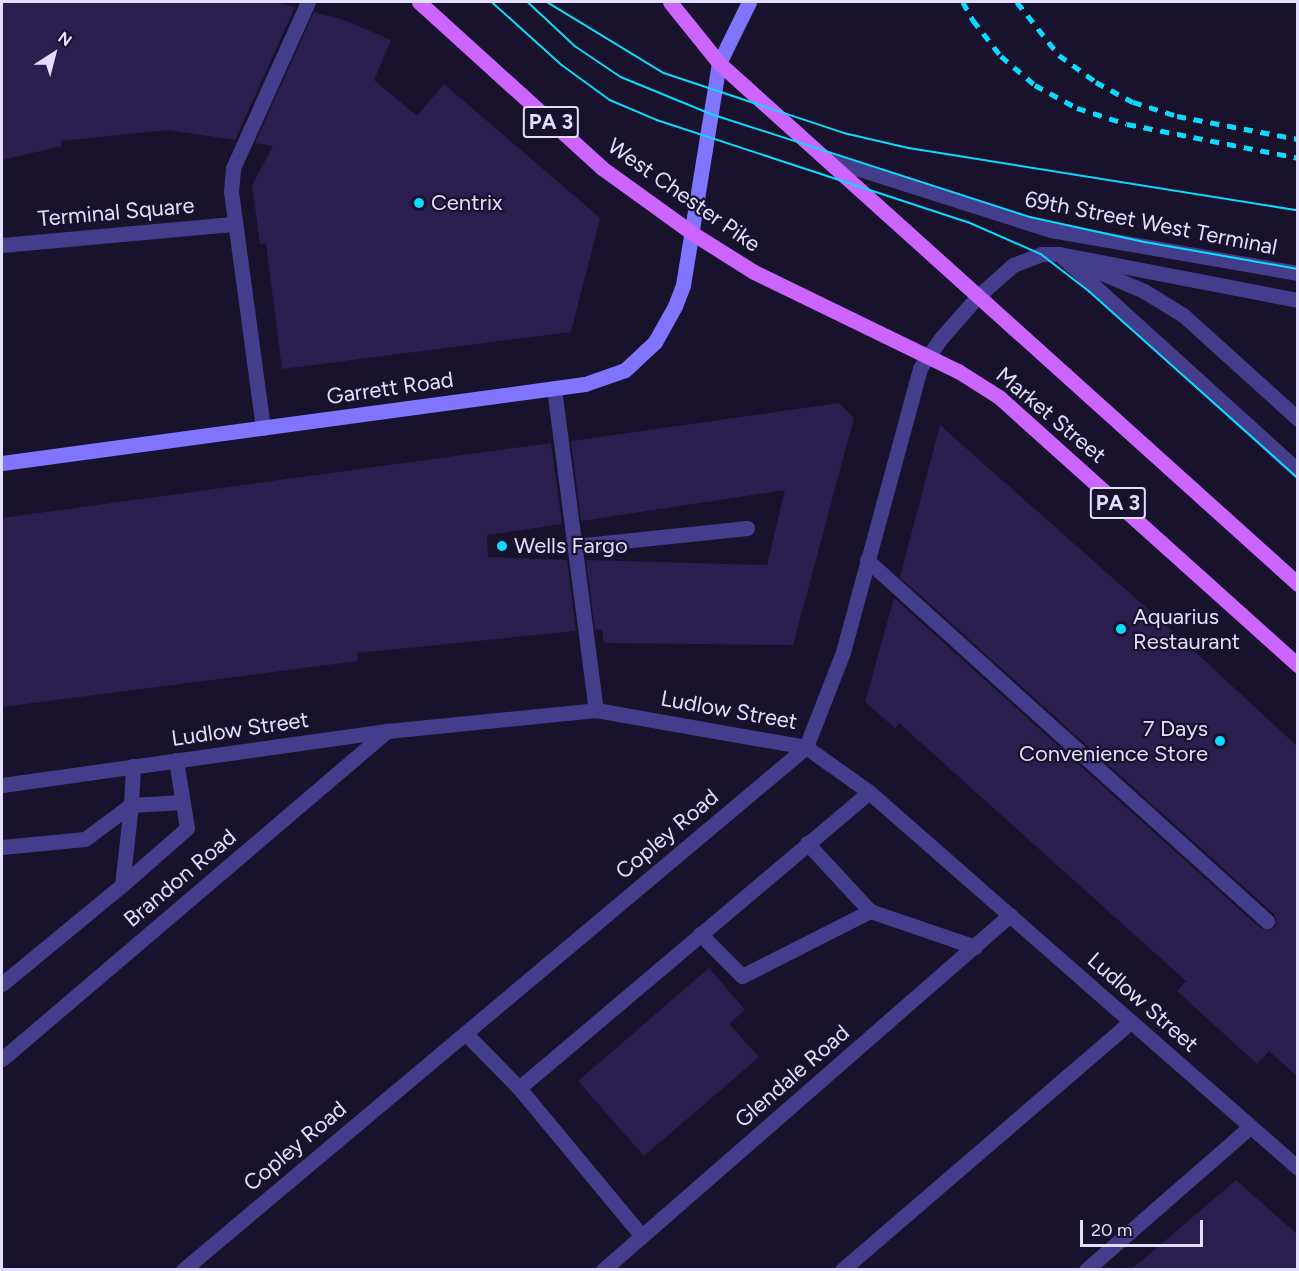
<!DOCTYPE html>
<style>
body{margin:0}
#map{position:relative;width:1299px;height:1271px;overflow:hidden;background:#18122d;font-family:Figtree,sans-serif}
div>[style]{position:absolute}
.building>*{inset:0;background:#2a1e4e}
.lane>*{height:15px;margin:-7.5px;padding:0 7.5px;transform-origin:7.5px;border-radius:7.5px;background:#443d8b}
.street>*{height:15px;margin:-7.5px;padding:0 7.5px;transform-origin:7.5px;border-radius:7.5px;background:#443d8b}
.secondary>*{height:15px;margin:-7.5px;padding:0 7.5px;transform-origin:7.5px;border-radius:7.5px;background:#7f75fe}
.primary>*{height:15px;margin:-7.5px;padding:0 7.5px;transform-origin:7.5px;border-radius:7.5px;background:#cc65fe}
.tram>*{height:1.5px;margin:-0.75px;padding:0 0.75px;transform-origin:0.75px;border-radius:0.75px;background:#0bdbfe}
.rail>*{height:4.5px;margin-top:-2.25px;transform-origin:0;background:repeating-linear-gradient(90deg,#0bdbfe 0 9px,transparent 0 17px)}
.dots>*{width:16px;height:16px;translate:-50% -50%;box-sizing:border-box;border:3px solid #18122d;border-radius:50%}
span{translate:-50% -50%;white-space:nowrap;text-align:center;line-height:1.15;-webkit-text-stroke:4.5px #18122d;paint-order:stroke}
.shield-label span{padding:2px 4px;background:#18122d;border:2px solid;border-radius:4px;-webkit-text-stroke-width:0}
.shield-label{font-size:21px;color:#e3deff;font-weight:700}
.street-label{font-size:22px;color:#e3deff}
.poi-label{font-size:22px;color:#e3deff}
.left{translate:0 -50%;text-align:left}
.right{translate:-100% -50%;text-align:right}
.frame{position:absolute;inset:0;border:3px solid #e3deff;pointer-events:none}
.north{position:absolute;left:24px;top:24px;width:60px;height:60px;-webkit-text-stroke:4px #18122d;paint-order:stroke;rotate:36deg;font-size:16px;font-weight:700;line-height:24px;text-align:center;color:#e3deff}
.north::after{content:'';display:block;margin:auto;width:21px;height:27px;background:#e3deff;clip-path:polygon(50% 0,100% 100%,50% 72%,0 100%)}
.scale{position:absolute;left:1080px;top:1220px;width:123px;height:27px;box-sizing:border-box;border:3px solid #e3deff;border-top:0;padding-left:8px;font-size:18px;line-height:21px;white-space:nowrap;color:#e3deff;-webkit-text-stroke:4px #18122d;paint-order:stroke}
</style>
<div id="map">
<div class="building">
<div style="clip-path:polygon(2px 2px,272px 2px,295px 7px,235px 140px,168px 130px,61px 141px,62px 146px,2px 160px)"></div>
<div style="clip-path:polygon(314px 12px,344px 20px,391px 40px,374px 80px,417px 116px,444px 84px,600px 218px,571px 332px,282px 369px,266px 243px,260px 244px,252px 185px,273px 146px,255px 143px)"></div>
<div style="clip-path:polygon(839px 403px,854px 418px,793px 645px,604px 643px,602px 629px,595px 630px,586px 560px,767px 565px,785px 490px,581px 521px,571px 441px)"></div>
<div style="clip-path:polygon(940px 425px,1178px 636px,1298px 747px,1298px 1077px,1269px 1051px,1257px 1064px,1177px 991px,1186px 981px,899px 723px,895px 728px,865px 702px,894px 598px,1260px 928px,1269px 930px,1275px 927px,1276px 919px,1274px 914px,900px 577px)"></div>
<div style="clip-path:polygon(551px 443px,562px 524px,487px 535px,488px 557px,567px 560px,576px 631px,357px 653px,358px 661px,2px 707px,2px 518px)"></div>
<div style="clip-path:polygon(709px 968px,745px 1010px,729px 1024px,759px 1057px,644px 1156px,578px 1081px)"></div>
<div style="clip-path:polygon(1236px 1180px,1298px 1235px,1298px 1269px,1132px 1269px)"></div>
</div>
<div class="lane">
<div style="left:825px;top:158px;width:237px;rotate:17.7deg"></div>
<div style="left:1051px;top:230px;width:251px;rotate:9.9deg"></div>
<div style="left:2px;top:245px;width:234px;rotate:-5.2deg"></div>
<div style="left:1059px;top:254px;width:323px;rotate:42.2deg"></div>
<div style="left:1083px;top:265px;width:66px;rotate:23.1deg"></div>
<div style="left:1144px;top:291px;width:46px;rotate:31.6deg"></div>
<div style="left:1183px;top:315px;width:155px;rotate:42.1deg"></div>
<div style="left:978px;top:296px;width:47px;rotate:-41.5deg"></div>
<div style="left:1013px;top:265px;width:30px;rotate:-21deg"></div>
<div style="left:1041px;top:254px;width:18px"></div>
<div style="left:1059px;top:254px;width:243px;rotate:10.9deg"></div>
<div style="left:554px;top:388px;width:325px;rotate:82.6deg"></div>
<div style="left:263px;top:428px;width:238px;rotate:-97.7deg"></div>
<div style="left:231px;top:192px;width:24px;rotate:-85deg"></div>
<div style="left:233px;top:168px;width:182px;rotate:-65.7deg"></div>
<div style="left:575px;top:546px;width:173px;rotate:-6deg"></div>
<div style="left:867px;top:560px;width:539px;rotate:42.07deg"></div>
<div style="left:807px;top:843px;width:93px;rotate:47.2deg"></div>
<div style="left:870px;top:911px;width:111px;rotate:18.9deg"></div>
<div style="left:2px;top:847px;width:83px;rotate:-5.5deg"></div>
<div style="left:85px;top:839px;width:57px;rotate:-36.5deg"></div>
<div style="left:131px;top:805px;width:39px;rotate:-87deg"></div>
<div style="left:122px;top:885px;width:86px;rotate:-41.2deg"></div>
<div style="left:187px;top:828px;width:69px;rotate:-99.2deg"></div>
<div style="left:700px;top:934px;width:59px;rotate:45deg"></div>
<div style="left:742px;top:976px;width:144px;rotate:-26.9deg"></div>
<div style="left:2px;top:984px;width:156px;rotate:-39.5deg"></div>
<div style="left:122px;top:885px;width:81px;rotate:-83.6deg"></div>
<div style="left:131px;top:805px;width:51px;rotate:-3.4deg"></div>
<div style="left:465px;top:1033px;width:77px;rotate:45.5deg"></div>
<div style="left:519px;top:1088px;width:192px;rotate:50.3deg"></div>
<div style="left:519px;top:1088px;width:458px;rotate:-40.2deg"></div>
<div style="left:842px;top:1270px;width:381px;rotate:-40.7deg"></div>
</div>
<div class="street">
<div style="left:2px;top:785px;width:389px;rotate:-8deg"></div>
<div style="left:387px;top:731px;width:210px;rotate:-5.7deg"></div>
<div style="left:596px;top:710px;width:213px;rotate:10deg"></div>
<div style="left:806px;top:747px;width:77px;rotate:35.5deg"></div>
<div style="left:869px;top:792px;width:570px;rotate:41.23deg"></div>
<div style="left:2px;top:1059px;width:506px;rotate:-40.43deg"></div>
<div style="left:183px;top:1270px;width:813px;rotate:-40.01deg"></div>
<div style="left:806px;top:747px;width:102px;rotate:-68.7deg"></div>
<div style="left:843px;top:652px;width:294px;rotate:-74.8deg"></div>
<div style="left:920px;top:368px;width:37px;rotate:-55deg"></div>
<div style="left:941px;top:338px;width:56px;rotate:-48.6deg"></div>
<div style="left:603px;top:1270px;width:540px;rotate:-41.1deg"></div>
<div style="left:1086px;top:1270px;width:218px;rotate:-41.1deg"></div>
</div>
<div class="secondary">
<div style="left:2px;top:463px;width:588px;rotate:-7.72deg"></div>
<div style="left:585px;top:384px;width:42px;rotate:-19.3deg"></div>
<div style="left:625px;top:370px;width:41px;rotate:-43deg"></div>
<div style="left:655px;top:342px;width:41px;rotate:-60.9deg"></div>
<div style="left:675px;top:306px;width:22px;rotate:-69deg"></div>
<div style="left:683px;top:285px;width:225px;rotate:-80.8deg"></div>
<div style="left:719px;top:63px;width:68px;rotate:-63.8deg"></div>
</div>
<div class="primary">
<div style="left:419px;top:2px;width:247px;rotate:42.2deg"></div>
<div style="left:602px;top:168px;width:111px;rotate:35.8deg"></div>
<div style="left:692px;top:233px;width:73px;rotate:32.2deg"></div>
<div style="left:754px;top:272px;width:227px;rotate:25.9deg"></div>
<div style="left:958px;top:371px;width:49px;rotate:32.4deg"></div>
<div style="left:999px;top:397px;width:402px;rotate:41.9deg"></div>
<div style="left:670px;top:2px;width:78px;rotate:51.2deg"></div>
<div style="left:719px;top:63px;width:779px;rotate:41.98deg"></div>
</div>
<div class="tram">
<div style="left:492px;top:2px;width:94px;rotate:42deg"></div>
<div style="left:562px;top:65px;width:59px;rotate:36.1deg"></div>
<div style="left:610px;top:100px;width:51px;rotate:23.1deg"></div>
<div style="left:657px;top:120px;width:327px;rotate:18.2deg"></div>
<div style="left:968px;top:222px;width:80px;rotate:23.7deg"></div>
<div style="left:1041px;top:254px;width:61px;rotate:37.6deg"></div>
<div style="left:1089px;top:291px;width:280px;rotate:41.8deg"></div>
<div style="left:528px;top:2px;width:64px;rotate:43.1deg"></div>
<div style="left:575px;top:46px;width:55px;rotate:34deg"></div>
<div style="left:621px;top:77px;width:97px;rotate:22.3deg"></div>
<div style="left:711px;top:114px;width:335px;rotate:17.9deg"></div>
<div style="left:1030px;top:217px;width:118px;rotate:12.3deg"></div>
<div style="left:1145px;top:242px;width:155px;rotate:10deg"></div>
<div style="left:547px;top:2px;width:137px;rotate:31.3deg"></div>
<div style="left:664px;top:73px;width:190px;rotate:18.4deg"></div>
<div style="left:844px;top:133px;width:67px;rotate:13deg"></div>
<div style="left:909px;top:148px;width:394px;rotate:9.1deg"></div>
</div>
<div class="rail">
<div style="left:963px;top:2px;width:21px;rotate:61deg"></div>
<div style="left:973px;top:20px;width:46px;rotate:52.1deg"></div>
<div style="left:1001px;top:56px;width:45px;rotate:40.5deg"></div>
<div style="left:1035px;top:85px;width:48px;rotate:28.7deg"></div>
<div style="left:1077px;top:108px;width:52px;rotate:17.7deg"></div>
<div style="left:1127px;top:124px;width:174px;rotate:11.2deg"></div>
<div style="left:1017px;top:2px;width:68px;rotate:51.6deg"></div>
<div style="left:1059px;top:55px;width:46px;rotate:36.1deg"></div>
<div style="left:1096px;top:82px;width:42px;rotate:28.4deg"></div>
<div style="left:1133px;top:102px;width:46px;rotate:17.7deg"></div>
<div style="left:1177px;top:116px;width:123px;rotate:10.8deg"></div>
</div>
<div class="dots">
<div style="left:419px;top:203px;background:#0bdbfe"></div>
<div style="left:502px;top:546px;background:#0bdbfe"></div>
<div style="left:1121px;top:629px;background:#0bdbfe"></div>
<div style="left:1220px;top:741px;background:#0bdbfe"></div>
</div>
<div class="shield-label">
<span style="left:551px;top:122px">PA 3</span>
<span style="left:1118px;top:503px">PA 3</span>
</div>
<div class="street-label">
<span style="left:684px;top:195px;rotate:35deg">West Chester Pike</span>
<span style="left:116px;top:212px;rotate:-5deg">Terminal Square</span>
<span style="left:1151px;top:223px;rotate:11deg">69th Street West Terminal</span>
<span style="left:390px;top:388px;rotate:-8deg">Garrett Road</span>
<span style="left:1051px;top:415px;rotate:40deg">Market Street</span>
<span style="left:729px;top:710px;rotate:10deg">Ludlow Street</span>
<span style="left:240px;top:729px;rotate:-8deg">Ludlow Street</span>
<span style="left:667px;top:834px;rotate:-40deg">Copley Road</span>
<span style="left:180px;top:878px;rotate:-40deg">Brandon Road</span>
<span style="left:1143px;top:1002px;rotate:41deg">Ludlow Street</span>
<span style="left:792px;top:1076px;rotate:-41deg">Glendale Road</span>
<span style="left:295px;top:1146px;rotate:-40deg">Copley Road</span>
</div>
<div class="poi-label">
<span class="left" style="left:431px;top:203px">Centrix</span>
<span class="left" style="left:514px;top:546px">Wells Fargo</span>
<span class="left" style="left:1133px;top:629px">Aquarius<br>Restaurant</span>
<span class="right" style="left:1208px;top:741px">7 Days<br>Convenience Store</span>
</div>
<div class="frame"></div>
<div class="north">N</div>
<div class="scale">20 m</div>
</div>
